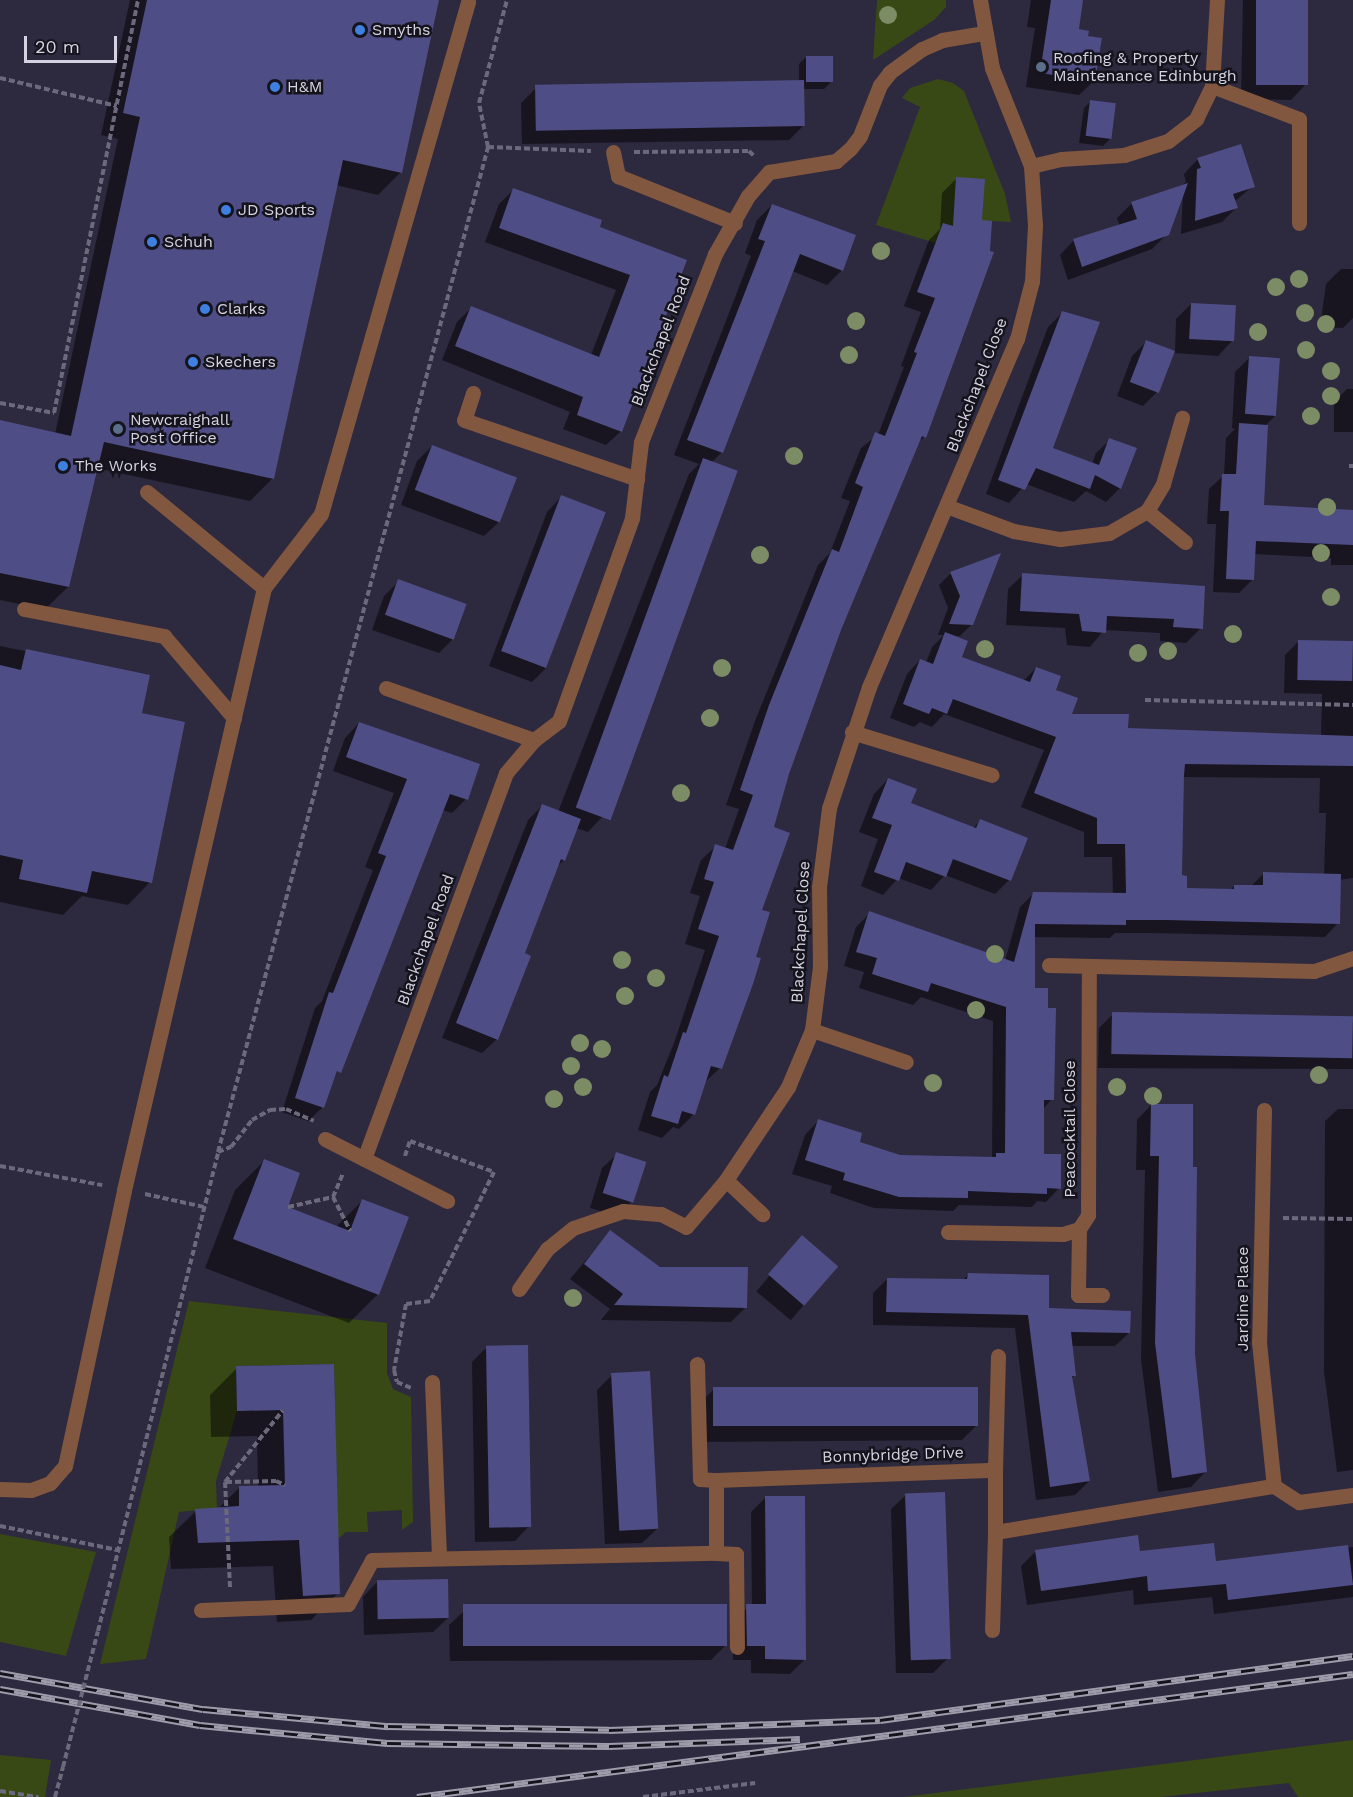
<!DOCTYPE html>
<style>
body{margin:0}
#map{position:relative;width:1353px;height:1797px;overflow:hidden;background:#2d293e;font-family:"Work Sans",sans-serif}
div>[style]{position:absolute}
.green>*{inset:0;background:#394915}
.shadow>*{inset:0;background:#0007;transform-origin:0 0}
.building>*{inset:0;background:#4f4d85;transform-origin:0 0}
.path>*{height:4px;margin-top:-2px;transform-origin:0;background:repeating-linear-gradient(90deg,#6c697c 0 6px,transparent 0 9px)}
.lane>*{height:15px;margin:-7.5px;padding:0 7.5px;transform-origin:7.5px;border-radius:7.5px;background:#82573f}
.street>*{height:15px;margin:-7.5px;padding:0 7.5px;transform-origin:7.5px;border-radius:7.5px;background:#82573f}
.rail>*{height:7px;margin-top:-3.5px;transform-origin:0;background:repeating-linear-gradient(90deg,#15141d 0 14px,#9e9bab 0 28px);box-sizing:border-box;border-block:2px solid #9e9bab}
.path-bridge>*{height:4px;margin-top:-2px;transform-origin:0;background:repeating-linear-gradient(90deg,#6c697c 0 6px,transparent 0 9px)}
.trees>*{width:18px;height:18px;margin:-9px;border-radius:50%;background:#7c8c64}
.dots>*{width:16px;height:16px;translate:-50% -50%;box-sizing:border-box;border:3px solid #15141d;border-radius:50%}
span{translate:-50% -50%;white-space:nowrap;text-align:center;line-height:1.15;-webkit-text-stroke:5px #15141d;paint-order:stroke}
.poi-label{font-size:16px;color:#d5d3e1}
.left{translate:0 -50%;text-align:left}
.street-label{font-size:16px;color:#d5d3e1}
.scale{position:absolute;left:24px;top:36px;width:93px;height:27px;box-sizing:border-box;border:3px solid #d5d3e1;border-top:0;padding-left:8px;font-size:18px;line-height:21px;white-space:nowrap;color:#d5d3e1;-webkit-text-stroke:4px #15141d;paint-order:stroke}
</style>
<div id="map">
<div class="green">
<div style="clip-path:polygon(877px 0,946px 0,946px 7px,934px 20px,873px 60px)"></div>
<div style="clip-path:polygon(938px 79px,953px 83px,964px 91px,1005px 194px,1011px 222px,992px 221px,991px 232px,952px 248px,876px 225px,920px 107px,902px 98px,910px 88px)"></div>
<div style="clip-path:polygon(189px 1301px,387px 1323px,387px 1373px,393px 1389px,411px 1397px,413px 1522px,402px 1530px,402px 1510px,367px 1512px,368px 1532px,346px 1532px,338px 1539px,334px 1364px,236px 1366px,237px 1411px,216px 1481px,217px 1508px,179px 1512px,146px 1659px,100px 1664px)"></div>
<div style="clip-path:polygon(0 1534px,96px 1552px,66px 1656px,0 1642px)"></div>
<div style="clip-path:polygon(1353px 1740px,1353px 1797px,1298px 1797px,1289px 1783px,1161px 1797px,903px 1797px)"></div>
<div style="clip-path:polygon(0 1755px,51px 1760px,45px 1797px,0 1797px)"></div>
</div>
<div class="shadow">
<div style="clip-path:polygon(130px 0,438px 0,401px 172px,378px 195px,336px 185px,273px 478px,250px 501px,96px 468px,68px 587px,45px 609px,0 600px,0 422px,55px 434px,118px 139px,101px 135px)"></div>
<div style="clip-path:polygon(1031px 0,1082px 0,1077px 30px,1094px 81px,1079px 95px,1026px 87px,1035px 28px,1027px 27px)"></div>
<div style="clip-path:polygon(1243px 0,1307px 0,1305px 85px,1291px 100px,1241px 99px)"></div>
<div style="clip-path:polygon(806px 57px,831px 82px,824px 89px,803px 89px,804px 125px,789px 140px,522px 144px,521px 103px,536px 88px,799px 82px,799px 64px)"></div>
<div style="clip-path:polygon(1091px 101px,1110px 139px,1103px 146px,1079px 143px,1084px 108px)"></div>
<div style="clip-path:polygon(1198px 159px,1253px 186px,1234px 202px,1236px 208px,1222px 222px,1181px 234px,1183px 195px,1167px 234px,1152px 249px,1068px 280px,1060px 255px,1074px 240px,1120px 226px,1117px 218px,1132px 203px,1183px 185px,1186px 182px,1184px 174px)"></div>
<div style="clip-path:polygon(957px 178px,983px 180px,924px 437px,917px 444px,840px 629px,788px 774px,772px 828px,760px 910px,720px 1068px,704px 1083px,694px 1114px,679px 1129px,673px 1127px,662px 1138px,638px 1130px,650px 1092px,657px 1085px,674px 1043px,705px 950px,685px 944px,700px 896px,690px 893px,701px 860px,716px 846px,725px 849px,739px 809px,726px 805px,755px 721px,818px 565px,830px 553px,850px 501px,841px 498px,861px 448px,878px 435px,904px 367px,901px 366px,921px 312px,904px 306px,929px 240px,940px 229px,942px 193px)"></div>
<div style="clip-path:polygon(514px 189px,598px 228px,685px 261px,621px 431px,606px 445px,563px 429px,570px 412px,442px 360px,457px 322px,472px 307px,591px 355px,616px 290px,485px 242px,499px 204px)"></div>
<div style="clip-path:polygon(772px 205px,842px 270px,827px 285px,792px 271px,721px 453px,711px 463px,736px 472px,602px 817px,588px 832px,576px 828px,564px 860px,556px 868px,523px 954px,497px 1039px,482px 1053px,442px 1038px,528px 820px,542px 806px,558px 812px,689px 474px,699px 464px,674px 455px,751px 256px,745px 253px,757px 220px)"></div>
<div style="clip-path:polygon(1341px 269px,1353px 269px,1353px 318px,1343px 328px,1320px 327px,1326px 284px)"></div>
<div style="clip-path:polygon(1191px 304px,1232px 341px,1218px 356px,1175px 353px,1176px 319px)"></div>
<div style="clip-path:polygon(1062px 313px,1051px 449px,1092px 464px,1096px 453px,1110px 440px,1120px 488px,1106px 502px,1086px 491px,1074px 502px,1026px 484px,1009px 503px,986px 494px,1048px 327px)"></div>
<div style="clip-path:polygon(1147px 341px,1157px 392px,1143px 406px,1117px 396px,1132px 356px)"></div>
<div style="clip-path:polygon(1249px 358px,1276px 415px,1266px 425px,1262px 507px,1353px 511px,1353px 565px,1331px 565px,1331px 558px,1254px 554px,1253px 579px,1239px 593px,1213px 592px,1216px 524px,1207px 524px,1209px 489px,1224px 475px,1226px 438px,1235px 429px,1232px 428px,1235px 372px)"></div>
<div style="clip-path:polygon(1347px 389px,1353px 389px,1353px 432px,1334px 432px,1334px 402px)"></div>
<div style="clip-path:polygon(432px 446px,499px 522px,484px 536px,401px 505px,417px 461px)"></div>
<div style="clip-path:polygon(561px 497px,546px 668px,532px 682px,489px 666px,547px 512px)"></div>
<div style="clip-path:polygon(evenodd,951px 573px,972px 624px,960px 636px,953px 636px,960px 658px,1023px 681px,1036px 668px,1070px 715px,1127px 730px,1321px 737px,1322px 694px,1284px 693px,1285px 655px,1299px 641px,1353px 642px,1353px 878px,1339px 880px,1338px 923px,1325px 937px,1152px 933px,1115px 933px,1110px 938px,1034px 937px,1034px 989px,1052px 1099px,1043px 1109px,1043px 1155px,1059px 1188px,1046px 1202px,1037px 1201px,1032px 1207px,959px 1205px,953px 1211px,874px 1208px,830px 1193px,832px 1186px,792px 1174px,805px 1135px,818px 1121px,858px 1143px,900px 1157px,992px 1158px,993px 1021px,921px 997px,913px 1005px,859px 988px,864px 972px,844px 966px,856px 927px,870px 913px,1005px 961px,1020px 907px,1034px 893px,1113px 894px,1112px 857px,1084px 857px,1084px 832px,1021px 807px,1044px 750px,944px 714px,932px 727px,920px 722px,914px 727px,890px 718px,907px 674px,920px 660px,926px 663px,932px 647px,944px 635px,938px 635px,948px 608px,939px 585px,951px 573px,1183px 777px,1320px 778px,1319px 813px,1326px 813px,1324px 875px,1263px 874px,1251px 886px,1234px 886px,1230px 891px,1186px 889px,1180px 877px,1183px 777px)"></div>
<div style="clip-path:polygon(1023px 575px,1203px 587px,1201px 628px,1186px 643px,1160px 641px,1160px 633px,1104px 630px,1090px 647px,1067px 645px,1065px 628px,1006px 625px,1008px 589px)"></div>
<div style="clip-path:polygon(399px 581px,453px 639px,439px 653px,372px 630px,384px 596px)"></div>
<div style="clip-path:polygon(0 646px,148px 676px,140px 714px,150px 882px,128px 905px,82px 896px,63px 915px,0 902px)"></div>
<div style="clip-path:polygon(359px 723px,466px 799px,452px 813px,442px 810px,323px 1107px,308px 1121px,282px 1112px,315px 1008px,322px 1001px,373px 870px,365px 867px,394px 793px,333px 771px,345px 738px)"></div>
<div style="clip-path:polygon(888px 779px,909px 804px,972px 829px,980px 821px,1026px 838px,1009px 880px,995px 894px,945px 875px,931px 890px,898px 878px,883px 895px,861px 886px,878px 839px,859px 832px,874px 794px)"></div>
<div style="clip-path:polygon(1113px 1014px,1353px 1022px,1353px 1069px,1098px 1068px,1099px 1028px)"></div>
<div style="clip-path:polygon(1151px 1105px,1194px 1354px,1205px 1472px,1191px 1487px,1158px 1492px,1141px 1359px,1145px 1170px,1136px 1170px,1137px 1120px)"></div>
<div style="clip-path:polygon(1338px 1109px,1353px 1109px,1353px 1470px,1337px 1472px,1324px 1371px,1325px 1121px)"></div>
<div style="clip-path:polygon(617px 1154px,632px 1201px,618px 1216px,590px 1208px,602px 1168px)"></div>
<div style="clip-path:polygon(264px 1161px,286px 1208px,336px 1227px,362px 1201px,378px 1294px,349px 1323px,205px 1268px,235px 1190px)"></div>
<div style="clip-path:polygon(610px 1232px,659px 1268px,746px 1307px,731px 1322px,601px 1320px,610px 1309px,570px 1279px)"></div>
<div style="left:802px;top:1237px;width:45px;height:71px;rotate:40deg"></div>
<div style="clip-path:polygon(968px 1275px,1047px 1310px,1129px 1333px,1115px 1346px,1071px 1346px,1074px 1375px,1071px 1379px,1089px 1481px,1075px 1495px,1036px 1500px,1015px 1328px,873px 1325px,873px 1293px,887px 1279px,962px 1281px)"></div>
<div style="clip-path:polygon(486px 1348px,529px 1526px,515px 1541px,475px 1542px,472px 1362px)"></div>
<div style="clip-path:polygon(332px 1365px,338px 1593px,311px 1620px,277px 1622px,273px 1566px,171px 1569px,169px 1537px,196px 1511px,218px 1509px,239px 1488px,258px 1487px,257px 1436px,211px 1437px,210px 1395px,237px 1368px)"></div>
<div style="clip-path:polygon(612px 1375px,657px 1529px,642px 1543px,605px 1544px,597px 1390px)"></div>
<div style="clip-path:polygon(713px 1390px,977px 1425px,962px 1440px,698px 1442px,699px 1404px)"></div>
<div style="clip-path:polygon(906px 1495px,948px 1658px,933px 1673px,896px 1673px,891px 1509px)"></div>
<div style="clip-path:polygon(765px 1498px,805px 1659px,790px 1674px,751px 1673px,751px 1660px,733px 1660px,732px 1620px,752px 1605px,751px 1512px)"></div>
<div style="clip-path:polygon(1353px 1547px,1353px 1597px,1214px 1614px,1212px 1597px,1134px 1605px,1133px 1590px,1027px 1605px,1021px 1566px,1036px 1551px,1138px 1552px,1215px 1562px)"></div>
<div style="clip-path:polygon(377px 1582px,448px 1618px,433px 1632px,364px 1635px,363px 1597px)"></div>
<div style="clip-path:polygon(464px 1611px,726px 1645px,711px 1660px,450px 1661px,449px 1625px)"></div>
</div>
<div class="building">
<div style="clip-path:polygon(147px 0,439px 0,402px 173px,343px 160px,274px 479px,104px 442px,69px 587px,0 573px,0 420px,71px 436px,140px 117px,123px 113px)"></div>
<div style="clip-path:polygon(1051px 0,1083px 0,1079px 29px,1089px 31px,1088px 36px,1102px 38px,1095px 81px,1040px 73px)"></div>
<div style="left:1256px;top:0;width:52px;height:85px"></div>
<div style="left:806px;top:56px;width:27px;height:26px"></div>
<div style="left:804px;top:80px;width:46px;height:269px;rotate:89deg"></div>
<div style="left:1090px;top:100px;width:26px;height:36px;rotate:7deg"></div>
<div style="clip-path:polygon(1241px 144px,1255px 187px,1233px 194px,1238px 208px,1195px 221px,1197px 169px,1201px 168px,1197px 158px)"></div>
<div style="clip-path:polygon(956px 177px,985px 179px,982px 220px,992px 221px,990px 251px,994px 252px,926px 438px,922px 436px,841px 630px,789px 774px,774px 827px,790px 833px,762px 910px,770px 912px,756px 957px,761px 958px,753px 984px,722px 1069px,711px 1066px,695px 1115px,682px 1111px,678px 1124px,651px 1116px,664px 1075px,668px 1077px,683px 1032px,686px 1033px,719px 936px,698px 929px,714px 882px,704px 879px,715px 844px,733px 850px,753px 795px,740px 790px,769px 705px,832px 549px,839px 552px,863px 487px,855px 483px,875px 432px,885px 436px,917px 353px,914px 352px,935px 298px,917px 292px,943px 223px,953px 226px)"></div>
<div style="clip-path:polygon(1188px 183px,1169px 235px,1082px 267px,1073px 239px,1137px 219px,1131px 202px)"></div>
<div style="clip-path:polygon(513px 188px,602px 220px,600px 227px,687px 260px,622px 432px,577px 415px,583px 397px,455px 346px,471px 306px,599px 357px,630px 275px,499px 228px)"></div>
<div style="clip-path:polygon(772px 204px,856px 235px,843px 271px,800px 254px,723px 453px,687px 440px,765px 241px,758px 239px)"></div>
<div style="left:1191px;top:303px;width:45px;height:36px;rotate:3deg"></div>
<div style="clip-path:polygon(1062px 311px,1100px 322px,1053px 448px,1099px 465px,1109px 438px,1137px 448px,1121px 489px,1095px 475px,1090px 489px,1036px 468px,1025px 490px,998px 480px)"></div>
<div style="left:1146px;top:340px;width:31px;height:45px;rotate:21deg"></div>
<div style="left:1249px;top:356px;width:31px;height:58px;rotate:4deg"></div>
<div style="clip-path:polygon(1239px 423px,1268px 425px,1264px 505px,1353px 510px,1353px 545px,1256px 541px,1254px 580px,1226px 579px,1229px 511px,1220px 511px,1222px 474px,1236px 474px)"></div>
<div style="left:432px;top:445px;width:91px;height:48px;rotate:21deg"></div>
<div style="left:703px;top:458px;width:37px;height:372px;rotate:20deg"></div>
<div style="left:561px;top:495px;width:48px;height:167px;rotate:21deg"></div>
<div style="clip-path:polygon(1001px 553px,973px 625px,949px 624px,960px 596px,950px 572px)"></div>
<div style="clip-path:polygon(1022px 573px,1205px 586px,1203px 629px,1173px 627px,1174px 619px,1107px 616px,1106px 633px,1082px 631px,1079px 614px,1020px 611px)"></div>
<div style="left:398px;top:579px;width:73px;height:38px;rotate:20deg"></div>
<div style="clip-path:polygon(945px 632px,968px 641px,962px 657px,1030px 682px,1036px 667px,1061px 676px,1056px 690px,1078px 698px,1072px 714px,1129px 714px,1128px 728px,1353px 736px,1353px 766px,1185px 764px,1184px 775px,1182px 875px,1187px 876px,1187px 888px,1234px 889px,1234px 885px,1263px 885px,1263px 872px,1341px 874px,1340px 924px,1166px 920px,1126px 920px,1126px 925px,1035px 924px,1035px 988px,1048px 988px,1048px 1008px,1056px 1008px,1054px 1100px,1044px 1100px,1044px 1154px,1061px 1154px,1061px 1189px,1047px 1188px,1047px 1194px,968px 1191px,968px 1198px,899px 1197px,843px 1180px,845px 1173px,805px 1160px,818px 1119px,862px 1133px,860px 1142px,900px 1155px,996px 1157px,996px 1153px,1005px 1153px,1006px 1007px,931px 983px,928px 992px,872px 974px,877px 958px,856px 952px,869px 911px,1014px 962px,1033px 892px,1126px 893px,1125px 844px,1097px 844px,1097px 818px,1034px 793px,1056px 737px,953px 699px,947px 714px,932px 708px,929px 714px,903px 704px,920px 659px,933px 664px)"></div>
<div style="left:1298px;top:640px;width:55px;height:40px;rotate:1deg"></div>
<div style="clip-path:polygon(26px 649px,150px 675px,142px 713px,185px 722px,152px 883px,92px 871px,87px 893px,19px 879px,23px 860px,0 855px,0 665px,21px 670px)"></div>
<div style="clip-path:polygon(359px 722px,480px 764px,468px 800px,450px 794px,341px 1073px,337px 1071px,324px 1108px,295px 1098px,329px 992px,333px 993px,386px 856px,378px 853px,407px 779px,346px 757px)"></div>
<div style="clip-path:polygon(888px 778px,917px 789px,911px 803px,976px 828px,980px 819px,1028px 838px,1011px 881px,953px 859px,946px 877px,906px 862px,899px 881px,874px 872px,892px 825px,872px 818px)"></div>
<div style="clip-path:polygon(542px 804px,581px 819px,565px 861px,561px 859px,525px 953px,531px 956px,498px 1040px,456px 1023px)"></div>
<div style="left:1112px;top:1012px;width:241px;height:42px;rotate:1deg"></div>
<div style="clip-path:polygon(1151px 1104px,1193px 1104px,1193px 1167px,1197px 1167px,1195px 1354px,1207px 1472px,1172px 1478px,1155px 1343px,1159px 1156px,1150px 1156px)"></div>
<div style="left:616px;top:1152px;width:32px;height:43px;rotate:18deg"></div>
<div style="clip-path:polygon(264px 1159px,300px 1173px,288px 1207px,350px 1231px,362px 1199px,409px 1217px,379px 1295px,233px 1239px)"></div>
<div style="clip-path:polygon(610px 1230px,660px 1267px,748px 1267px,747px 1308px,614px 1305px,623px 1294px,584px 1264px)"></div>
<div style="left:802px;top:1235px;width:48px;height:52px;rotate:41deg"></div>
<div style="clip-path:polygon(968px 1273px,1049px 1275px,1049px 1308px,1131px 1311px,1130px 1333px,1071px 1332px,1076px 1376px,1072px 1376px,1090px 1481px,1050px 1487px,1028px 1315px,886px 1312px,887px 1278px,967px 1279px)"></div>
<div style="left:528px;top:1345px;width:182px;height:42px;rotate:89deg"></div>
<div style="clip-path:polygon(334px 1364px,340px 1594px,303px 1596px,299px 1540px,198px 1543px,195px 1509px,239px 1506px,239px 1486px,285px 1485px,283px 1410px,237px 1411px,236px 1366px)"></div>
<div style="left:650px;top:1371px;width:158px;height:39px;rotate:87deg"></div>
<div style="left:978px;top:1387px;width:39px;height:265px;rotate:90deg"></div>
<div style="left:945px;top:1492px;width:167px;height:40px;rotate:88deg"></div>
<div style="clip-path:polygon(765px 1496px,805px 1496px,806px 1660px,765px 1659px,765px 1646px,747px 1646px,746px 1604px,766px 1604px)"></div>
<div style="clip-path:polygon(1138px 1535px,1140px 1551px,1214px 1543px,1216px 1561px,1348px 1545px,1353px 1585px,1228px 1600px,1226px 1584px,1148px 1591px,1147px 1576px,1041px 1591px,1035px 1550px)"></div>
<div style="left:448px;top:1579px;width:39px;height:71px;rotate:89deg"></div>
<div style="left:727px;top:1604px;width:42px;height:264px;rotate:90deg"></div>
</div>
<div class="path">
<div style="left:0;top:78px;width:120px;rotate:13.5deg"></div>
<div style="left:488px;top:147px;width:103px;rotate:2.2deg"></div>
<div style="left:634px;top:152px;width:115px;rotate:-0.5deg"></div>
<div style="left:749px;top:151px;width:7px;rotate:45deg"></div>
<div style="left:0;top:403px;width:55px;rotate:10.5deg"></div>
<div style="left:54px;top:413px;width:421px;rotate:-78.5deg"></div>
<div style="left:1349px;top:466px;width:4px"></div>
<div style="left:1145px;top:700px;width:208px;rotate:1.4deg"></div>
<div style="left:218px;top:1152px;width:14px;rotate:-21deg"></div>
<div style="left:231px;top:1147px;width:34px;rotate:-52deg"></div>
<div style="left:252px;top:1120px;width:21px;rotate:-29deg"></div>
<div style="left:270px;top:1110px;width:16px;rotate:-4deg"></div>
<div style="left:286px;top:1109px;width:30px;rotate:23deg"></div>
<div style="left:405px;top:1156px;width:16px;rotate:-72deg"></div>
<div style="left:410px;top:1141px;width:90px;rotate:20.3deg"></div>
<div style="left:494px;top:1172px;width:144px;rotate:116.4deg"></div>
<div style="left:430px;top:1301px;width:24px;rotate:173deg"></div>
<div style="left:406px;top:1304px;width:67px;rotate:100.3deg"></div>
<div style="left:394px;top:1370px;width:12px;rotate:76deg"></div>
<div style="left:397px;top:1382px;width:15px;rotate:23deg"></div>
<div style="left:0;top:1166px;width:104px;rotate:10.6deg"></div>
<div style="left:145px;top:1194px;width:60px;rotate:12.4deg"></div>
<div style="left:333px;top:1197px;width:26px;rotate:-67deg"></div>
<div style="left:288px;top:1207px;width:46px;rotate:-12.5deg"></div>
<div style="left:333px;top:1197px;width:38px;rotate:63deg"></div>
<div style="left:1283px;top:1218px;width:70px;rotate:0.8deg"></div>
<div style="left:226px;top:1482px;width:50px;rotate:-1.1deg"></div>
<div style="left:276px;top:1481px;width:10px;rotate:24deg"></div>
<div style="left:0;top:1526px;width:120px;rotate:11.5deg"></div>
<div style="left:230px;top:1587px;width:105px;rotate:-92.7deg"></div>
<div style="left:225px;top:1482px;width:92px;rotate:-51.1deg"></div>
<div style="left:98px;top:1631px;width:494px;rotate:-75.9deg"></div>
<div style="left:218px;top:1152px;width:1041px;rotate:-74.96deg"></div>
<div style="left:488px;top:147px;width:45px;rotate:-101.6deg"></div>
<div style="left:479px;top:103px;width:107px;rotate:-74.8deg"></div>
<div style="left:0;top:1791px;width:39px;rotate:9deg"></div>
<div style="left:55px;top:1797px;width:31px;rotate:-75deg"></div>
<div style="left:643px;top:1797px;width:113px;rotate:-7.1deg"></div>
</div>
<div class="lane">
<div style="left:1212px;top:86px;width:93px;rotate:20.8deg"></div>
<div style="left:1299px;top:119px;width:104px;rotate:90deg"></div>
<div style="left:147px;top:492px;width:151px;rotate:39.4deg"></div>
<div style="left:24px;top:609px;width:143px;rotate:10.9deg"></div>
<div style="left:164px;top:636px;width:108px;rotate:49.5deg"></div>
<div style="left:325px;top:1139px;width:137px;rotate:26.9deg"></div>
<div style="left:1079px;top:1229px;width:66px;rotate:90.9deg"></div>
<div style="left:1078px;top:1295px;width:24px"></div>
<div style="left:519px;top:1289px;width:49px;rotate:-55deg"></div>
<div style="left:547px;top:1249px;width:33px;rotate:-39deg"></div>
<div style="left:573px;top:1228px;width:53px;rotate:-18.8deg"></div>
<div style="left:623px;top:1211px;width:38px;rotate:5deg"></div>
<div style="left:661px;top:1214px;width:28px;rotate:27deg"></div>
<div style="left:697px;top:1364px;width:115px;rotate:88.5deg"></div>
<div style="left:700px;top:1479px;width:16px;rotate:4deg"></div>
<div style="left:995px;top:1470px;width:114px;rotate:-88.5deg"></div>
<div style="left:0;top:1489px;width:31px;rotate:2deg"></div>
<div style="left:31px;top:1490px;width:20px;rotate:-20deg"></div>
<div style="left:50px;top:1483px;width:23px;rotate:-49deg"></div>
<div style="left:65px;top:1466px;width:282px;rotate:-77.9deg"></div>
<div style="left:124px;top:1190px;width:618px;rotate:-76.91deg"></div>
<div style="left:264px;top:588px;width:93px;rotate:-52.4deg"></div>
<div style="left:321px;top:514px;width:533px;rotate:-73.98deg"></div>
<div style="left:716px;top:1553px;width:20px;rotate:3deg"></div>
<div style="left:736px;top:1554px;width:93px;rotate:89.4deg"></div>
<div style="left:201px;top:1610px;width:147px;rotate:-2.3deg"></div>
<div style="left:348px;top:1604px;width:50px;rotate:-61.4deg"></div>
<div style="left:992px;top:1630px;width:98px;rotate:-88.2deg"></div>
</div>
<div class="street">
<div style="left:613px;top:152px;width:25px;rotate:78deg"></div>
<div style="left:618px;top:176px;width:126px;rotate:21.9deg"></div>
<div style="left:1031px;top:166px;width:31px;rotate:-13deg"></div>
<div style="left:1061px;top:159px;width:63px;rotate:-3.6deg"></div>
<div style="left:1124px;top:155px;width:46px;rotate:-17.7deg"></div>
<div style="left:1168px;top:141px;width:36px;rotate:-38deg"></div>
<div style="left:1196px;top:119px;width:37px;rotate:-64deg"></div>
<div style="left:1212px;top:86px;width:86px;rotate:-86.7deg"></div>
<div style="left:473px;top:393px;width:28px;rotate:108deg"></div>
<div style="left:464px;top:420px;width:183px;rotate:18.8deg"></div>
<div style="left:949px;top:507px;width:69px;rotate:20.3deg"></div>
<div style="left:1014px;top:531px;width:47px;rotate:9.9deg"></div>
<div style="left:1060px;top:539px;width:49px;rotate:-7deg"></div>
<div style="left:1109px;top:533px;width:44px;rotate:-30.1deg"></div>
<div style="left:1147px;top:511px;width:31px;rotate:-59deg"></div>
<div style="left:1163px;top:484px;width:69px;rotate:-73.9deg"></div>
<div style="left:1147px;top:511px;width:49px;rotate:39.2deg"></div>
<div style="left:386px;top:688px;width:157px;rotate:19.4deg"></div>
<div style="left:852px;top:732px;width:146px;rotate:17.1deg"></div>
<div style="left:1049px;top:965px;width:265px;rotate:1.3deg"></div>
<div style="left:1314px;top:971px;width:41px;rotate:-18.4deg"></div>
<div style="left:812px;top:1030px;width:99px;rotate:18.8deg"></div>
<div style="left:1264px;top:1110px;width:232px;rotate:91.2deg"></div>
<div style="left:1259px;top:1342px;width:145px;rotate:84.1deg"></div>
<div style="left:364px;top:1159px;width:411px;rotate:-69.8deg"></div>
<div style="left:506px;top:773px;width:43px;rotate:-49.7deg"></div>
<div style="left:534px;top:740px;width:31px;rotate:-37deg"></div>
<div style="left:559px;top:721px;width:216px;rotate:-70.2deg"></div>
<div style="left:632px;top:518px;width:77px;rotate:-83.2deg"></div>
<div style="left:641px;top:442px;width:202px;rotate:-68.5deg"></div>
<div style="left:715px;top:254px;width:67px;rotate:-60.4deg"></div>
<div style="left:748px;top:196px;width:32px;rotate:-49deg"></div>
<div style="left:769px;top:172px;width:68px;rotate:-9.3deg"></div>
<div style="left:836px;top:161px;width:18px;rotate:-41deg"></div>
<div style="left:850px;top:149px;width:16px;rotate:-52deg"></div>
<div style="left:860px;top:136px;width:55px;rotate:-68.6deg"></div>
<div style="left:880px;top:85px;width:16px;rotate:-52deg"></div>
<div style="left:890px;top:72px;width:39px;rotate:-36deg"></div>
<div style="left:922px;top:49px;width:22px;rotate:-24deg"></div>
<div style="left:942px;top:40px;width:43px;rotate:-9.5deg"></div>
<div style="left:726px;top:1180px;width:50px;rotate:43.4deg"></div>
<div style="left:686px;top:1227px;width:62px;rotate:-49.6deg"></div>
<div style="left:726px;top:1180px;width:112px;rotate:-56.3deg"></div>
<div style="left:788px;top:1087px;width:62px;rotate:-67.2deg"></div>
<div style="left:812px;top:1030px;width:64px;rotate:-82.8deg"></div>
<div style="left:820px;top:967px;width:80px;rotate:-90.7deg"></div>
<div style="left:819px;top:887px;width:80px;rotate:-82.8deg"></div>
<div style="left:829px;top:808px;width:127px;rotate:-71.7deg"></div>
<div style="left:869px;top:687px;width:378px;rotate:-67deg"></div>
<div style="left:1017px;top:339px;width:60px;rotate:-75.5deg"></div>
<div style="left:1032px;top:281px;width:56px;rotate:-86.9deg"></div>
<div style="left:1035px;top:225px;width:59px;rotate:-93.9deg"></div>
<div style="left:1031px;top:166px;width:105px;rotate:-111.7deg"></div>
<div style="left:992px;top:68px;width:69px;rotate:-100deg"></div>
<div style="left:948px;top:1232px;width:115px;rotate:1deg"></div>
<div style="left:1063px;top:1234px;width:17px;rotate:-17deg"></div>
<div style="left:1079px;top:1229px;width:17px;rotate:-57deg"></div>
<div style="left:1088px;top:1215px;width:249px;rotate:-89.8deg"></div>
<div style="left:432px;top:1382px;width:176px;rotate:87.7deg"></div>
<div style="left:372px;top:1560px;width:344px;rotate:-1.2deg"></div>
<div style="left:716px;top:1553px;width:73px;rotate:-90deg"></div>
<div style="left:716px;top:1480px;width:279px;rotate:-2.1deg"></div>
<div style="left:995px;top:1470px;width:62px;rotate:90deg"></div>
<div style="left:995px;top:1532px;width:283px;rotate:-9.4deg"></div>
<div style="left:1274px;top:1486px;width:30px;rotate:33deg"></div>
<div style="left:1299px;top:1502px;width:54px;rotate:-7.4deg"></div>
</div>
<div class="rail">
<div style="left:0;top:1673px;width:206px;rotate:10.1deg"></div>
<div style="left:203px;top:1709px;width:186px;rotate:5.3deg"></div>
<div style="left:388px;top:1726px;width:221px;rotate:1deg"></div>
<div style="left:609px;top:1730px;width:271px;rotate:-2.1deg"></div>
<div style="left:880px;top:1720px;width:477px;rotate:-7.7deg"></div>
<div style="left:0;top:1689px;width:203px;rotate:10.2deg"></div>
<div style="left:200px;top:1725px;width:188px;rotate:5.5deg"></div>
<div style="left:387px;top:1743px;width:222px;rotate:0.8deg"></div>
<div style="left:609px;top:1746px;width:191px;rotate:-2.1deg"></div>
<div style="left:417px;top:1797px;width:944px;rotate:-7.49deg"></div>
</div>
<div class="path-bridge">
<div style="left:63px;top:1767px;width:140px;rotate:-75.6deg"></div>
</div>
<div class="trees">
<div style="left:888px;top:15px"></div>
<div style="left:881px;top:251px"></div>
<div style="left:1299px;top:279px"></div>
<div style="left:1276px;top:287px"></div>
<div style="left:1305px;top:313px"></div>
<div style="left:856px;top:321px"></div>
<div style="left:1326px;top:324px"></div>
<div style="left:1258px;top:332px"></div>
<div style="left:1306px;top:350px"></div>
<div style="left:849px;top:355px"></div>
<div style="left:1331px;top:371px"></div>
<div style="left:1331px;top:396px"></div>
<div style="left:1311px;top:416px"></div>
<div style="left:794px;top:456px"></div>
<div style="left:1327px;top:507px"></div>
<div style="left:1321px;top:553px"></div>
<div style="left:760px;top:555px"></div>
<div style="left:1331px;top:597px"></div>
<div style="left:1233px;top:634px"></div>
<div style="left:985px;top:649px"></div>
<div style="left:1168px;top:651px"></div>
<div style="left:1138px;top:653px"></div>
<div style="left:722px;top:668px"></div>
<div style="left:710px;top:718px"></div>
<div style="left:681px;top:793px"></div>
<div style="left:995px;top:954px"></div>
<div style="left:622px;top:960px"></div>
<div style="left:656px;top:978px"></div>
<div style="left:625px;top:996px"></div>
<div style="left:976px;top:1010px"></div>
<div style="left:580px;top:1043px"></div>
<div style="left:602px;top:1049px"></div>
<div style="left:571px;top:1066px"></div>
<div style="left:1319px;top:1075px"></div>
<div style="left:933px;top:1083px"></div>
<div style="left:583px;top:1087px"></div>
<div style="left:1117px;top:1087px"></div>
<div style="left:1153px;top:1096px"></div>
<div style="left:554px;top:1099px"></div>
<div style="left:573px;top:1298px"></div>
</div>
<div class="dots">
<div style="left:360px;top:30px;background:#3f7fe0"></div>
<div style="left:1041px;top:67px;background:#5c6f8a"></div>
<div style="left:275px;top:87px;background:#3f7fe0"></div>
<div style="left:226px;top:210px;background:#3f7fe0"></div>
<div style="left:152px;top:242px;background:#3f7fe0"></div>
<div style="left:205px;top:309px;background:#3f7fe0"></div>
<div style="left:193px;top:362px;background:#3f7fe0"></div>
<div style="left:118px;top:429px;background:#5c6f8a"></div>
<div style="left:63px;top:466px;background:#3f7fe0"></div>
</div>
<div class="poi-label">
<span class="left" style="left:372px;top:30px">Smyths</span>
<span class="left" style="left:1053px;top:67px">Roofing &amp; Property<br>Maintenance Edinburgh</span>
<span class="left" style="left:287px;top:87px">H&amp;M</span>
<span class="left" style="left:238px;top:210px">JD Sports</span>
<span class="left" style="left:164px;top:242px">Schuh</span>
<span class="left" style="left:217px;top:309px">Clarks</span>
<span class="left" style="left:205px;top:362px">Skechers</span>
<span class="left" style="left:130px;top:429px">Newcraighall<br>Post Office</span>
<span class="left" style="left:75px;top:466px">The Works</span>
</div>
<div class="street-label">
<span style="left:661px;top:341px;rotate:-69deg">Blackchapel Road</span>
<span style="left:977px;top:385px;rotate:-69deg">Blackchapel Close</span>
<span style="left:801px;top:932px;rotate:-87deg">Blackchapel Close</span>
<span style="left:426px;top:940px;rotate:-70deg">Blackchapel Road</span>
<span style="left:1070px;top:1129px;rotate:-90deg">Peacocktail Close</span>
<span style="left:1243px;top:1299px;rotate:-90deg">Jardine Place</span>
<span style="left:893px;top:1455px;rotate:-2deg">Bonnybridge Drive</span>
</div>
<div class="scale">20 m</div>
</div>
